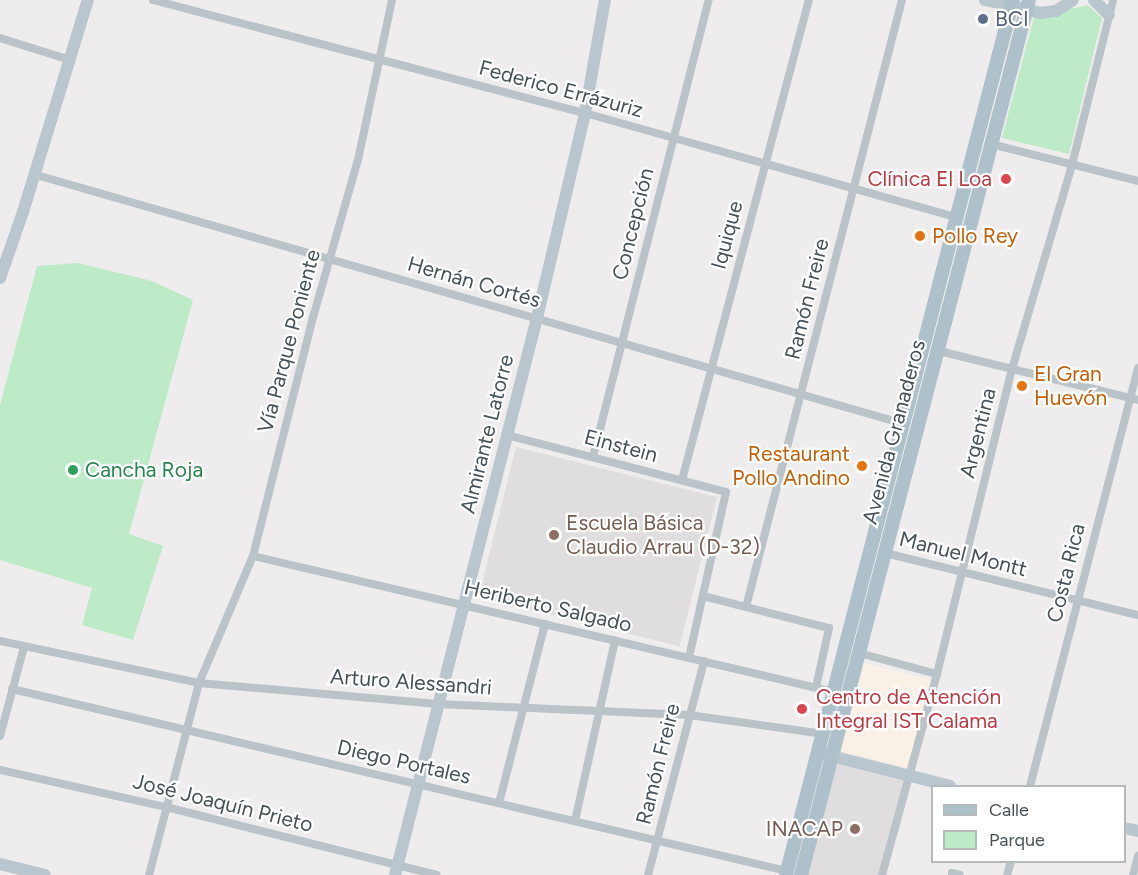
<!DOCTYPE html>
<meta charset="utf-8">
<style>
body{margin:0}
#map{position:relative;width:1138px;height:875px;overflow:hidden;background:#efeced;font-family:Figtree,sans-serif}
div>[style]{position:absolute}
.commercial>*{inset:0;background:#faf1e6;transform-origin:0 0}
.education>*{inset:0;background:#e0ddde;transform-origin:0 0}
.green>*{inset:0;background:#bdebc8}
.street>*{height:8px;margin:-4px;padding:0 4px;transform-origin:4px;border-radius:4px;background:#b9c3c8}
.secondary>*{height:12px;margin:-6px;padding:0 6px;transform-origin:6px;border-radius:6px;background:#b9c6cd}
.primary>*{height:14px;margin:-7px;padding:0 7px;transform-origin:7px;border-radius:7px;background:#aec0ca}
.dots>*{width:16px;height:16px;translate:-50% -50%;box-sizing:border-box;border:3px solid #fff;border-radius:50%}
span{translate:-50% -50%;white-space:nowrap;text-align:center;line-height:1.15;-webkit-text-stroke:4.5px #fff;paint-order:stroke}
.service-label{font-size:21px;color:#4e5e75}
.left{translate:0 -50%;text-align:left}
.street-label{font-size:21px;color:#465258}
.health-label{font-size:21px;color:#be3a42}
.right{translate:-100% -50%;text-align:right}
.food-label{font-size:21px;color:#c56008}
.leisure-label{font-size:21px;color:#27864d}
.education-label{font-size:21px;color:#785e54}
.legend{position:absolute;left:931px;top:785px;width:195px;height:78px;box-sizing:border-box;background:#fff;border:2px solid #b5babc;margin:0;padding:8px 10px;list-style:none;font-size:18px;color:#465258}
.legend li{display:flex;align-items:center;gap:12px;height:30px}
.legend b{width:30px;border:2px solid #b5babc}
</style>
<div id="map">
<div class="commercial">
<div style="left:863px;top:663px;width:70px;height:91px;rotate:14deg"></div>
</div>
<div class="education">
<div style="left:516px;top:447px;width:207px;height:154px;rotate:14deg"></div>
<div style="clip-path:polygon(834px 763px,905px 780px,879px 875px,807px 875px)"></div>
</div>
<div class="green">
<div style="clip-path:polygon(1088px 5px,1102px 18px,1069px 154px,1002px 138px,1034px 17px)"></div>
<div style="clip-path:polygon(78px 263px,152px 281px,193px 300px,129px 534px,163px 546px,133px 640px,82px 625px,92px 588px,0 560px,0 405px,37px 266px)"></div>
</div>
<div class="street">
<div style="left:153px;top:0;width:447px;rotate:14.7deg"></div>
<div style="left:585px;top:113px;width:387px;rotate:15.7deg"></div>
<div style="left:0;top:38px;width:73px;rotate:17.4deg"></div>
<div style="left:991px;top:144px;width:152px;rotate:14.1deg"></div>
<div style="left:33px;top:174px;width:906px;rotate:16.01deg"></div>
<div style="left:935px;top:350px;width:209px;rotate:13.8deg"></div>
<div style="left:507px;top:435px;width:226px;rotate:14.6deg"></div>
<div style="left:726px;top:492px;width:170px;rotate:102.6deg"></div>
<div style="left:593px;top:457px;width:471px;rotate:-75.8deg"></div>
<div style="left:682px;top:480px;width:497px;rotate:-75.2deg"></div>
<div style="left:885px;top:553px;width:260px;rotate:13.8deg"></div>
<div style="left:253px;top:556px;width:597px;rotate:13.17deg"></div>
<div style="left:703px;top:596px;width:130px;rotate:14.3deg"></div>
<div style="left:829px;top:628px;width:60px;rotate:102.4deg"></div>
<div style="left:746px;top:607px;width:627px;rotate:-75.59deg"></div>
<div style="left:0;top:641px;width:203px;rotate:11.9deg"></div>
<div style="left:199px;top:683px;width:240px;rotate:5deg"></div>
<div style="left:438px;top:704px;width:251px;rotate:2.5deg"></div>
<div style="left:689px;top:715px;width:136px;rotate:8deg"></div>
<div style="left:859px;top:653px;width:81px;rotate:15.1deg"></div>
<div style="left:12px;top:689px;width:796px;rotate:13.22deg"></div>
<div style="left:0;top:736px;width:92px;rotate:-74.9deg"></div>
<div style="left:0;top:770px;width:170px;rotate:12.6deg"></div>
<div style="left:166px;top:807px;width:279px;rotate:14.1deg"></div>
<div style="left:1030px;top:786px;width:432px;rotate:-75.5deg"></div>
<div style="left:499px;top:803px;width:185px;rotate:-75.6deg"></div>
<div style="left:575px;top:821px;width:185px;rotate:-77.5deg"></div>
<div style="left:149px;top:875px;width:198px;rotate:-75.4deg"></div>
<div style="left:199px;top:683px;width:138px;rotate:-67deg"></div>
<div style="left:253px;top:556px;width:250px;rotate:-75.9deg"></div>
<div style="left:314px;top:314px;width:160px;rotate:-74.1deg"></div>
<div style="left:358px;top:160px;width:164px;rotate:-78deg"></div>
<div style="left:648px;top:875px;width:221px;rotate:-75.3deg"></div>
<div style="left:882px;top:875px;width:208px;rotate:-74.7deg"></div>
<div style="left:937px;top:674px;width:314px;rotate:-76.2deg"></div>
<div style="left:1012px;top:369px;width:213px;rotate:-73.6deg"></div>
<div style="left:1072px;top:165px;width:170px;rotate:-76deg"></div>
<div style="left:952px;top:875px;width:2px;rotate:-90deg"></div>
<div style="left:952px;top:873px;width:8px;rotate:14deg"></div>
<div style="left:1007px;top:875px;width:14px;rotate:-73deg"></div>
<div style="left:1133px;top:875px;width:20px;rotate:-75deg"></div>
</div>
<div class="secondary">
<div style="left:985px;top:0;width:57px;rotate:13.1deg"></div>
<div style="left:1041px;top:13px;width:15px;rotate:-8deg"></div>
<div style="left:1056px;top:11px;width:20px;rotate:-33deg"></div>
<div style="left:1094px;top:0;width:21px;rotate:45deg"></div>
<div style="left:0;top:278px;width:70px;rotate:-70.8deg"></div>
<div style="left:23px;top:212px;width:222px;rotate:-73deg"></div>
<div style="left:819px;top:753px;width:135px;rotate:14.1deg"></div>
<div style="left:1124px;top:828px;width:14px;rotate:12deg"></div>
<div style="left:0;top:864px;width:46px;rotate:13.7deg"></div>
<div style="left:395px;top:875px;width:575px;rotate:-75.7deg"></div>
<div style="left:537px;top:318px;width:211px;rotate:-76.8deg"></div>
<div style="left:585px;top:113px;width:115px;rotate:-80deg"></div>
</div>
<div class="primary">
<div style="left:786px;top:875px;width:904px;rotate:-75.46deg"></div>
<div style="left:801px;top:875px;width:904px;rotate:-75.4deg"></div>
</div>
<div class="dots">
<div style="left:983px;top:19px;background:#5c6f8a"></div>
<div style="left:1006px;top:179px;background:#e0444e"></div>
<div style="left:920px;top:236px;background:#e8710a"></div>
<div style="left:1022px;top:386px;background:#e8710a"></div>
<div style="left:862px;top:466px;background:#e8710a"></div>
<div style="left:73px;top:470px;background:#2e9e5b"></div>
<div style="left:554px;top:535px;background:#8d6e63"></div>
<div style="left:802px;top:709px;background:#e0444e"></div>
<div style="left:855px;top:829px;background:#8d6e63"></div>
</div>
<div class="service-label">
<span class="left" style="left:995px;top:19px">BCI</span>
</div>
<div class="street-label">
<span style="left:561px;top:89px;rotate:15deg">Federico Errázuriz</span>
<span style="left:633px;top:224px;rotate:-76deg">Concepción</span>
<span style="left:727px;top:235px;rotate:-75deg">Iquique</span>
<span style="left:474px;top:282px;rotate:16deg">Hernán Cortés</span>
<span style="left:807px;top:299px;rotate:-76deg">Ramón Freire</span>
<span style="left:289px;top:341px;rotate:-75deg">Vía Parque Poniente</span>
<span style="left:894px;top:432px;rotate:-75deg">Avenida Granaderos</span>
<span style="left:978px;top:433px;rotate:-76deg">Argentina</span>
<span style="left:487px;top:434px;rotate:-76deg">Almirante Latorre</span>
<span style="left:621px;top:446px;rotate:15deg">Einstein</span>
<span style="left:963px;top:554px;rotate:14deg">Manuel Montt</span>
<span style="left:1066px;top:573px;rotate:-76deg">Costa Rica</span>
<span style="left:548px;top:606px;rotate:13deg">Heriberto Salgado</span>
<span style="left:411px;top:682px;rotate:4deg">Arturo Alessandri</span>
<span style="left:404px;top:762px;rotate:13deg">Diego Portales</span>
<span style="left:658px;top:764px;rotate:-76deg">Ramón Freire</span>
<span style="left:223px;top:803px;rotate:14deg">José Joaquín Prieto</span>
</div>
<div class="health-label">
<span class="right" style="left:992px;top:179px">Clínica El Loa</span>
<span class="left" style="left:816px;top:709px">Centro de Atención<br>Integral IST Calama</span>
</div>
<div class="food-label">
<span class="left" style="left:932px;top:236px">Pollo Rey</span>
<span class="left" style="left:1034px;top:386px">El Gran<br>Huevón</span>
<span class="right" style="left:850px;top:466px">Restaurant<br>Pollo Andino</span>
</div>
<div class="leisure-label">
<span class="left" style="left:85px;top:470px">Cancha Roja</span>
</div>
<div class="education-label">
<span class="left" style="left:566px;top:535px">Escuela Básica<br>Claudio Arrau (D-32)</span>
<span class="right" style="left:843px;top:829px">INACAP</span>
</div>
<ul class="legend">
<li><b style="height:8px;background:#aec0ca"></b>Calle</li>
<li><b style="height:16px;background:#bdebc8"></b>Parque</li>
</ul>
</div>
